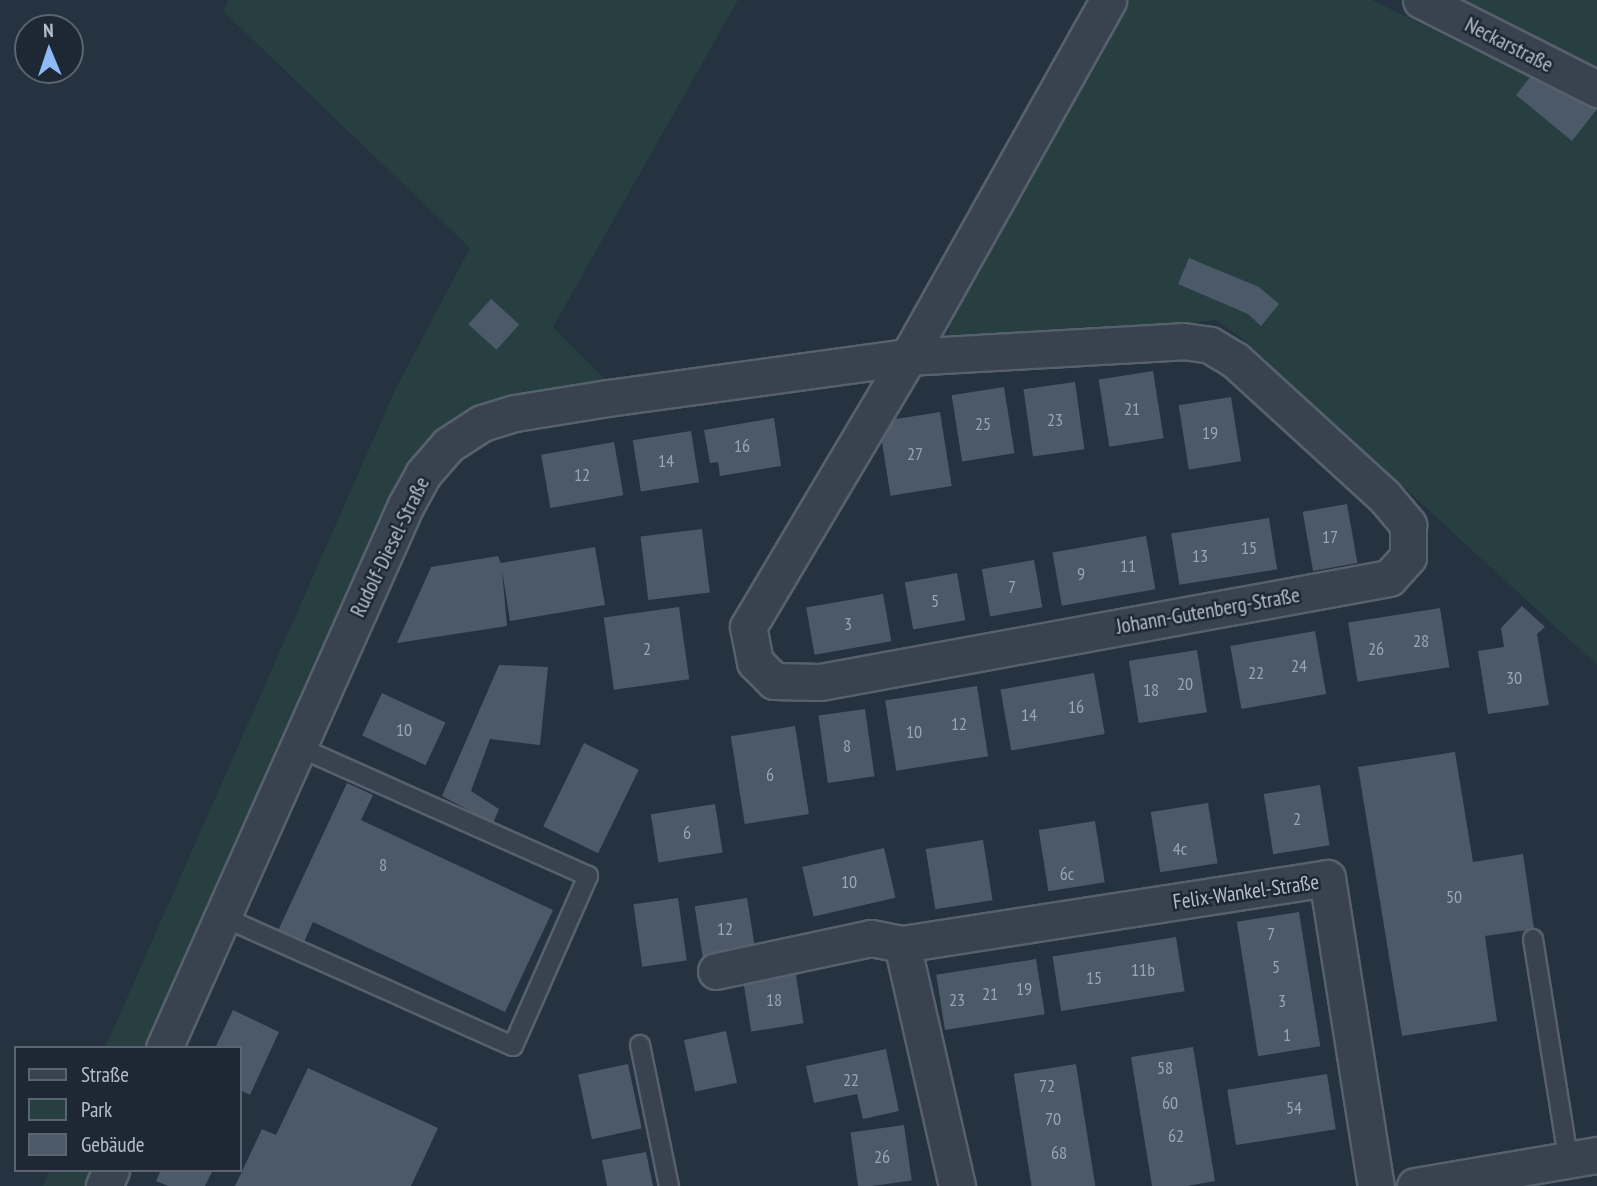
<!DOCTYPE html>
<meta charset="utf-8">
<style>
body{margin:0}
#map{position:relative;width:1597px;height:1186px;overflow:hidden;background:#253240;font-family:"PT Sans Narrow",sans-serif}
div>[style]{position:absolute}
.green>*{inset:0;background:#273f41}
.building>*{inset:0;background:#4b5969;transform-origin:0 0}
.roads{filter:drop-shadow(2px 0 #57616d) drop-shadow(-2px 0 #57616d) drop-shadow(0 2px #57616d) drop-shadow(0 -2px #57616d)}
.service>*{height:18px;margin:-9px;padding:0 9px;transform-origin:9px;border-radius:9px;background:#394350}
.minor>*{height:35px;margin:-17.5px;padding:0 17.5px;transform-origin:17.5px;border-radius:17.5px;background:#394350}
span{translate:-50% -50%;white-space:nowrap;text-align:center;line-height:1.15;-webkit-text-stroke:5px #1e2835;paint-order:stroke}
.number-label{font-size:18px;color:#9ba5b2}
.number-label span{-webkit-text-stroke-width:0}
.street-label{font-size:21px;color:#b6beca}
.legend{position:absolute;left:14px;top:1046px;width:228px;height:126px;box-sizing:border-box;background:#1e2835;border:2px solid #5b6471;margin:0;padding:9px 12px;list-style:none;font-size:21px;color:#b6beca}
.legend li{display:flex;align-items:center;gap:14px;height:35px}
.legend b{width:35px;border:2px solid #5b6471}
.north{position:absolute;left:14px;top:14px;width:70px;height:70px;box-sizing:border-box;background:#1e2835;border:2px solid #5b6471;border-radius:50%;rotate:358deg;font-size:19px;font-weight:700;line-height:28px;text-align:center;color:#b6beca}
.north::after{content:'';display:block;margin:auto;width:24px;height:32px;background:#8ebaf8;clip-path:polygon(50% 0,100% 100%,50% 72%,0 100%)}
</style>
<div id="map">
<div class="green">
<div style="clip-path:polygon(228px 0,738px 0,553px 327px,612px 386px,446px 432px,150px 1048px,105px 1048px,396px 388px,470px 248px,223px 11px)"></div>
<div style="clip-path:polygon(1112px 0,1372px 0,1597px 110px,1597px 665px,1246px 342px,1216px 320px,969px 349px,950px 339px,948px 322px,955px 301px)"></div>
<div style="clip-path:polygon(1450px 0,1597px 0,1597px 73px)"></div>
<div style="clip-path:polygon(50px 1170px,94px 1170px,87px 1186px,43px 1186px)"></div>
</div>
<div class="building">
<div style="clip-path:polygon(1531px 76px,1597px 109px,1572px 141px,1516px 95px)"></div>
<div style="clip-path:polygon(1189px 258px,1259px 287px,1279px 304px,1261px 326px,1248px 314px,1178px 284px)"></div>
<div style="left:491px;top:299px;width:38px;height:34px;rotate:42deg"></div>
<div style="left:1153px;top:371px;width:68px;height:55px;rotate:81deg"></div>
<div style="left:1075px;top:382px;width:68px;height:52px;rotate:82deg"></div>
<div style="left:1004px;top:387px;width:67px;height:53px;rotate:81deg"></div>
<div style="left:1231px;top:397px;width:65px;height:53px;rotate:81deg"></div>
<div style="left:940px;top:412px;width:75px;height:62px;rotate:81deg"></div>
<div style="clip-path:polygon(774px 418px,781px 466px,720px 476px,718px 462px,710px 463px,704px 430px)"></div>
<div style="left:691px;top:431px;width:52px;height:59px;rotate:81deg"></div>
<div style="left:614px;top:442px;width:54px;height:74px;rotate:80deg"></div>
<div style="left:1347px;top:504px;width:60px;height:45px;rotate:80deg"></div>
<div style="left:1269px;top:518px;width:52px;height:99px;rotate:81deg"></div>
<div style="left:702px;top:529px;width:64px;height:62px;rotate:83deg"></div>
<div style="left:1146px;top:536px;width:54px;height:95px;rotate:80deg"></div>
<div style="clip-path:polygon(595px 547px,605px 605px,510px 621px,502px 570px,507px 626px,397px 643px,431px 567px,498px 556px,501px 563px)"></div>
<div style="left:1034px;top:560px;width:48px;height:53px;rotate:80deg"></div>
<div style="left:957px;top:573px;width:48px;height:53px;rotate:80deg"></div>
<div style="left:883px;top:594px;width:48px;height:78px;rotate:80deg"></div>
<div style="clip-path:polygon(1522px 606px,1545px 627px,1537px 634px,1549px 705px,1488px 714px,1478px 651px,1504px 647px,1501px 628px)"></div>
<div style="left:679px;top:607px;width:73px;height:76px;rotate:82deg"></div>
<div style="left:1440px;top:608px;width:60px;height:93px;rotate:81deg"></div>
<div style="left:1315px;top:631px;width:64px;height:86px;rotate:80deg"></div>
<div style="left:1197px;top:650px;width:63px;height:69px;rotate:81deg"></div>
<div style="clip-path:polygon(499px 665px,548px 667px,540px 745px,490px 739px,471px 791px,499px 809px,493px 823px,442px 796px)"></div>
<div style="left:1094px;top:673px;width:62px;height:95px;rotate:80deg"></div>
<div style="left:977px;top:686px;width:71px;height:93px;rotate:81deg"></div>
<div style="left:382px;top:693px;width:70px;height:47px;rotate:25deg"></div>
<div style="left:865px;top:709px;width:68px;height:47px;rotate:82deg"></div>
<div style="left:795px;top:726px;width:89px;height:65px;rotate:81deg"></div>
<div style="left:584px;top:743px;width:61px;height:93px;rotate:26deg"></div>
<div style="clip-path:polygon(1455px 752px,1473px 862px,1523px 854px,1534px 929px,1485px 936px,1497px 1021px,1402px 1036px,1358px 767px)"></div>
<div style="clip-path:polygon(347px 783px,373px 795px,361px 820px,553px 910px,505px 1012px,313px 922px,301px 949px,275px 937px)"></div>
<div style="left:1320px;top:785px;width:61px;height:57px;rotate:81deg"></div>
<div style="left:1208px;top:803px;width:61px;height:58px;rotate:81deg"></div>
<div style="left:715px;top:804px;width:49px;height:65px;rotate:81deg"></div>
<div style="left:1095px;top:821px;width:62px;height:57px;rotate:81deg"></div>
<div style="left:983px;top:840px;width:61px;height:58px;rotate:81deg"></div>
<div style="left:884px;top:848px;width:51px;height:84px;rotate:77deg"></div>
<div style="left:678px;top:898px;width:63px;height:45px;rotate:82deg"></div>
<div style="left:747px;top:898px;width:55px;height:53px;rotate:81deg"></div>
<div style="left:1299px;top:912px;width:136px;height:63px;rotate:81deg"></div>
<div style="left:1176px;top:937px;width:55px;height:125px;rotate:81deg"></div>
<div style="left:1036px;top:959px;width:56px;height:101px;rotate:81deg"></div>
<div style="left:795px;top:969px;width:55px;height:53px;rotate:81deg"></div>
<div style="clip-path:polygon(233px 1010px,279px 1032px,250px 1095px,240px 1090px,240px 1048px,215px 1048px)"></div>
<div style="left:726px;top:1031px;width:53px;height:43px;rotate:78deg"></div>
<div style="clip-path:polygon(1193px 1047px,1215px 1181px,1187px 1186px,1152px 1186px,1131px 1057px)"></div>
<div style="clip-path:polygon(886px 1049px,899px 1111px,863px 1119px,857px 1094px,814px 1103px,806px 1066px)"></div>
<div style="left:628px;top:1064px;width:66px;height:51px;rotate:78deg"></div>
<div style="left:1076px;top:1064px;width:124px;height:63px;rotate:81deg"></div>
<div style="clip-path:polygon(308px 1068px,438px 1128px,411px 1186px,235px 1186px,262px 1129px,276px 1135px)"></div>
<div style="left:1327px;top:1074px;width:56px;height:101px;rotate:81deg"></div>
<div style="left:904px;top:1125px;width:56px;height:54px;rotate:82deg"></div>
<div style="clip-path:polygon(646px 1152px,653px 1186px,607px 1186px,602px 1160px)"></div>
<div style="clip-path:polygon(161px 1170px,213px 1170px,205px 1186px,168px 1186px,156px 1181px)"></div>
</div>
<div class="roads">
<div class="service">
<div style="left:223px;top:917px;width:317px;rotate:24deg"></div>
<div style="left:513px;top:1046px;width:186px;rotate:-66.2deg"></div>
<div style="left:588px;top:876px;width:317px;rotate:-156deg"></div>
<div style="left:1533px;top:939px;width:222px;rotate:80.9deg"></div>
<div style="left:640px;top:1045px;width:144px;rotate:78.4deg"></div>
</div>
<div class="minor">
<div style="left:1421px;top:0;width:197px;rotate:26.8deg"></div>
<div style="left:716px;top:971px;width:158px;rotate:-12deg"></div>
<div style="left:871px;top:938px;width:32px;rotate:11deg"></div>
<div style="left:164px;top:1048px;width:594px;rotate:-65.98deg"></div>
<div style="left:406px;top:505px;width:35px;rotate:-61deg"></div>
<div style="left:423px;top:474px;width:38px;rotate:-49deg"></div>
<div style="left:448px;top:445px;width:40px;rotate:-32.9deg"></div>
<div style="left:482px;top:423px;width:34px;rotate:-17deg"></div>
<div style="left:515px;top:413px;width:94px;rotate:-9.2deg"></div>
<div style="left:608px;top:398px;width:303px;rotate:-7.8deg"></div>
<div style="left:908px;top:357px;width:275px;rotate:-3.3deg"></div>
<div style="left:1183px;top:341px;width:27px;rotate:8deg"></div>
<div style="left:1210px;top:345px;width:29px;rotate:31deg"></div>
<div style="left:1235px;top:360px;width:202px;rotate:42.4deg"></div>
<div style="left:1384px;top:496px;width:38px;rotate:50deg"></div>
<div style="left:1408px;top:525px;width:32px;rotate:90deg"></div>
<div style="left:1408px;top:557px;width:28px;rotate:132deg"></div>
<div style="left:1389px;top:578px;width:578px;rotate:169.64deg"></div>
<div style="left:820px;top:682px;width:46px;rotate:-178.8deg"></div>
<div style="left:774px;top:681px;width:27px;rotate:-135deg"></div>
<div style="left:755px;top:662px;width:36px;rotate:-101deg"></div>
<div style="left:748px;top:627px;width:314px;rotate:-59.3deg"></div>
<div style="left:908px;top:357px;width:409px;rotate:-60.7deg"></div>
<div style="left:104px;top:1186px;width:17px;rotate:-66deg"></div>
<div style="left:957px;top:1186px;width:248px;rotate:-102.8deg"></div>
<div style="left:902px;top:944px;width:430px;rotate:-8.8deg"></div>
<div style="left:1327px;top:878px;width:312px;rotate:81deg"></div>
<div style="left:1415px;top:1186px;width:185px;rotate:-9.7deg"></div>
</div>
</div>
<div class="number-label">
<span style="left:1132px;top:409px">21</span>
<span style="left:1055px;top:420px">23</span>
<span style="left:983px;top:424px">25</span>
<span style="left:1210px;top:433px">19</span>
<span style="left:742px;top:446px">16</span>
<span style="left:915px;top:454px">27</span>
<span style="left:666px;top:461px">14</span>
<span style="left:582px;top:475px">12</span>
<span style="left:1330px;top:537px">17</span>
<span style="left:1249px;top:548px">15</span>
<span style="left:1200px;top:556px">13</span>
<span style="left:1128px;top:566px">11</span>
<span style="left:1081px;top:574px">9</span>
<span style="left:1012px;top:587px">7</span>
<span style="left:935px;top:601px">5</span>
<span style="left:848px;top:624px">3</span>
<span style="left:1421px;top:641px">28</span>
<span style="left:647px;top:649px">2</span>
<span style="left:1376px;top:649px">26</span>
<span style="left:1299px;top:666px">24</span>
<span style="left:1256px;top:673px">22</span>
<span style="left:1514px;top:678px">30</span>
<span style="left:1185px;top:684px">20</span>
<span style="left:1151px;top:690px">18</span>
<span style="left:1076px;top:707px">16</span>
<span style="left:1029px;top:715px">14</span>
<span style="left:959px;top:724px">12</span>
<span style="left:404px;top:730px">10</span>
<span style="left:914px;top:732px">10</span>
<span style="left:847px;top:746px">8</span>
<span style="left:770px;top:775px">6</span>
<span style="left:1297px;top:819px">2</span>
<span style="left:687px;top:833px">6</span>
<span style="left:1180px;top:849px">4c</span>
<span style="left:383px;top:865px">8</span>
<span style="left:1067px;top:874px">6c</span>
<span style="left:849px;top:882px">10</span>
<span style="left:1454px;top:897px">50</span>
<span style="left:725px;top:929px">12</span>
<span style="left:1271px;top:934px">7</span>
<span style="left:1276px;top:967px">5</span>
<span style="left:1143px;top:970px">11b</span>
<span style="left:1094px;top:978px">15</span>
<span style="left:1024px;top:989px">19</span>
<span style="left:990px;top:994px">21</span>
<span style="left:774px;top:1000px">18</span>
<span style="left:957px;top:1000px">23</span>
<span style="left:1282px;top:1001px">3</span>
<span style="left:1287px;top:1035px">1</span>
<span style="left:1165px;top:1068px">58</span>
<span style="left:851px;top:1080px">22</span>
<span style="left:1047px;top:1086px">72</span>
<span style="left:1170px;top:1103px">60</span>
<span style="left:1294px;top:1108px">54</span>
<span style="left:1053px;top:1119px">70</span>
<span style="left:1176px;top:1136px">62</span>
<span style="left:1059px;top:1153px">68</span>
<span style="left:882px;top:1157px">26</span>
</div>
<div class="street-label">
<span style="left:1509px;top:45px;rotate:27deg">Neckarstraße</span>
<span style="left:390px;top:547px;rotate:-64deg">Rudolf-Diesel-Straße</span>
<span style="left:1208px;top:611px;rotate:-10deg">Johann-Gutenberg-Straße</span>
<span style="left:1246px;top:892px;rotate:-8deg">Felix-Wankel-Straße</span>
</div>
<ul class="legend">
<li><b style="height:9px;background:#394350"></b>Straße</li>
<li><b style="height:19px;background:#273f41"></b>Park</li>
<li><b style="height:19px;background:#4b5969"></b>Gebäude</li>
</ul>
<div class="north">N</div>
</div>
